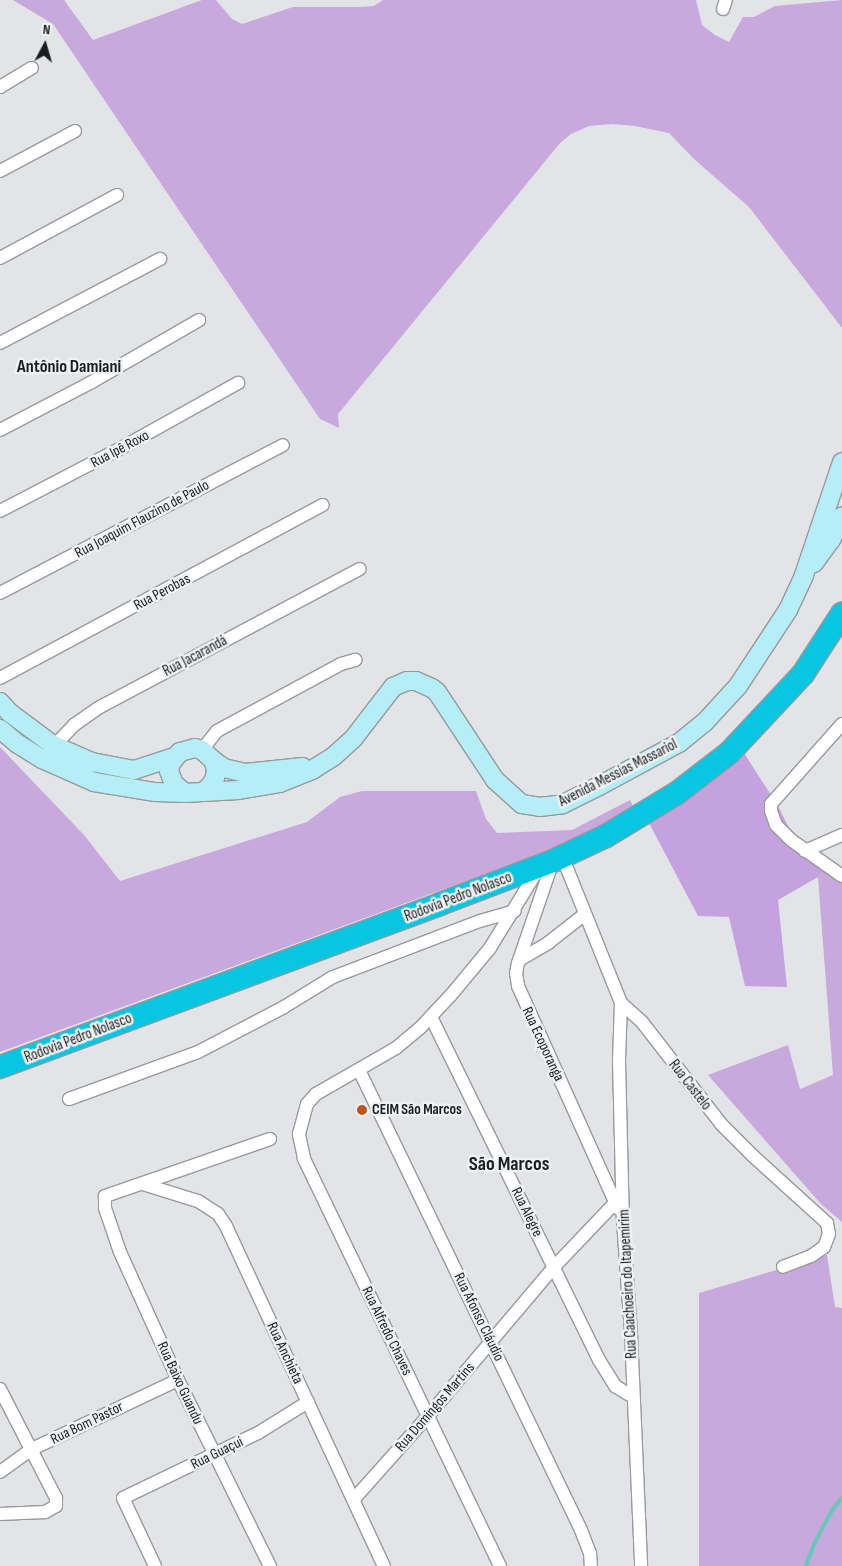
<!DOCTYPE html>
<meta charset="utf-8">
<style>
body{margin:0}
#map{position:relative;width:842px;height:1566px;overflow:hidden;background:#e2e4e7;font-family:"Sofia Sans Condensed",sans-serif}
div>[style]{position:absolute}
.green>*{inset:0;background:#c7a9de}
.forest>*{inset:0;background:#c4a1df}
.stream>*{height:4px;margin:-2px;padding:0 2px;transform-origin:2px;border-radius:2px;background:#68c7b5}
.roads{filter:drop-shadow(1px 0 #979a9c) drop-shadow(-1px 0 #979a9c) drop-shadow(0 1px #979a9c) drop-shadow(0 -1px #979a9c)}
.street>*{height:12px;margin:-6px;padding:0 6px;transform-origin:6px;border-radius:6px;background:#fff}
.secondary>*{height:18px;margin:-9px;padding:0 9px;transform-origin:9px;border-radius:9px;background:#b5eef6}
.highway>*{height:22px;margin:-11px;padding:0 11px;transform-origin:11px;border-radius:11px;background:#08c6e2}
.dots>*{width:14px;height:14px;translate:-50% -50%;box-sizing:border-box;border:2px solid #eff2f4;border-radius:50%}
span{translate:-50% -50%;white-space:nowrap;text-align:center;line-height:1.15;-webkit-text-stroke:5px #eff2f4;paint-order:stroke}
.street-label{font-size:15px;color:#1b1c1d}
.poi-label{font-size:15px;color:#1b1c1d;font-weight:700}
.left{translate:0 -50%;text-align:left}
.quarter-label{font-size:18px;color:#1b1c1d;font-weight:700}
.district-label{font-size:20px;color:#1b1c1d;font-weight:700}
.north{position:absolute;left:20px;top:20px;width:50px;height:50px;-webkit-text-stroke:4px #eff2f4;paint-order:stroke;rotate:6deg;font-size:14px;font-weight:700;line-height:20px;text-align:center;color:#1b1c1d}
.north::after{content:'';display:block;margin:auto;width:18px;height:22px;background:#1b1c1d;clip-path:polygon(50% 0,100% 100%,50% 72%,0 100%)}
</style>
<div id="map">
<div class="green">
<div style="clip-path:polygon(13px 0,64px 0,93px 40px,202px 0,216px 0,232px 19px,242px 24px,293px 7px,360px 7px,374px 6px,383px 0,696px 0,702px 25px,715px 35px,729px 42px,743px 17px,754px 17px,775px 6px,842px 0,842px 328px,749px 207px,694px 159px,669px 133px,635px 126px,612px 124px,589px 126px,571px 134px,560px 143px,338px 414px,339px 428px,320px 419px,53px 24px)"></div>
<div style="clip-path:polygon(0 747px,84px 835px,120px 881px,307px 822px,340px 797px,362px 791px,476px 791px,486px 819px,497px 833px,572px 830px,630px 800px,635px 810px,588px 834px,542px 853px,0 1052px)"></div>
<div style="clip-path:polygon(827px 867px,842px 878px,842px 1222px,821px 1204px,708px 1075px,788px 1045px,800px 1089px,833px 1075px,818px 877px)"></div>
<div style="clip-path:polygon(827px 1255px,835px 1307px,842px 1308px,842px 1566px,699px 1566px,699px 1293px)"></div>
</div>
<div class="forest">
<div style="clip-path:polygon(744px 753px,778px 806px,790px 830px,808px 852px,827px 867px,818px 877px,778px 900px,787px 987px,745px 986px,729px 917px,698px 916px,648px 821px,716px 776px)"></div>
</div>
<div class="stream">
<div style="left:806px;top:1566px;width:23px;rotate:-70deg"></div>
<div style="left:814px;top:1544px;width:38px;rotate:-62deg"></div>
<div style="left:832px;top:1510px;width:16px;rotate:-50deg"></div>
</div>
<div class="roads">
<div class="street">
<div style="left:723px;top:9px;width:9px;rotate:-72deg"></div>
<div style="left:0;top:87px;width:37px;rotate:-31deg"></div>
<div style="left:0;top:171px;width:85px;rotate:-28.1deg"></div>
<div style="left:0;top:258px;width:133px;rotate:-28.3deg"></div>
<div style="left:0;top:343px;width:181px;rotate:-27.7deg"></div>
<div style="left:0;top:430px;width:102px;rotate:-27.6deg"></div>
<div style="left:90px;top:383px;width:126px;rotate:-30deg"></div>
<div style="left:0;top:511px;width:139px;rotate:-27.5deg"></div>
<div style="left:123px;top:447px;width:132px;rotate:-29.1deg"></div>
<div style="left:0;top:593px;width:319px;rotate:-27.6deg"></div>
<div style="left:0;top:678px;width:366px;rotate:-28.2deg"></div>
<div style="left:842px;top:724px;width:107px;rotate:131.6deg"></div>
<div style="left:771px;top:804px;width:7px;rotate:90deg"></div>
<div style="left:771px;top:811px;width:15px;rotate:70deg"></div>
<div style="left:776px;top:825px;width:21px;rotate:45deg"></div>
<div style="left:791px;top:840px;width:62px;rotate:35.2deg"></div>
<div style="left:50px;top:750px;width:35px;rotate:-46deg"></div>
<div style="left:74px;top:725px;width:32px;rotate:-35deg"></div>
<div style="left:100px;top:707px;width:294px;rotate:-28deg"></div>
<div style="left:202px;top:750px;width:24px;rotate:-52deg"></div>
<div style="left:217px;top:731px;width:141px;rotate:-28.4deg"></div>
<div style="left:341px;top:664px;width:15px;rotate:-16deg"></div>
<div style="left:805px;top:851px;width:40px;rotate:-23.4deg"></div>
<div style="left:562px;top:856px;width:158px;rotate:68.1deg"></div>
<div style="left:621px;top:1003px;width:28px;rotate:42deg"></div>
<div style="left:642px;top:1022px;width:129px;rotate:52.2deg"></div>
<div style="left:721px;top:1124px;width:45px;rotate:45deg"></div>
<div style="left:753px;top:1156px;width:100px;rotate:42.2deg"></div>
<div style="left:827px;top:1223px;width:11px;rotate:80deg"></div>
<div style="left:829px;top:1234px;width:14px;rotate:111deg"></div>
<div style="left:824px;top:1247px;width:16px;rotate:145deg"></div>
<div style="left:811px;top:1256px;width:30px;rotate:159deg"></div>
<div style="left:553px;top:861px;width:108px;rotate:108.9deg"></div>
<div style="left:518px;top:963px;width:10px;rotate:101deg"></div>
<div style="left:516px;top:973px;width:13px;rotate:81deg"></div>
<div style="left:518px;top:986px;width:244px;rotate:65.8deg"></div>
<div style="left:519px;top:960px;width:34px;rotate:-30deg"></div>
<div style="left:548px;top:943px;width:47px;rotate:-38.1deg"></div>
<div style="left:621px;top:1003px;width:58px;rotate:92deg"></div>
<div style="left:619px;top:1061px;width:160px;rotate:88.6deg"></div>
<div style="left:623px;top:1221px;width:112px;rotate:85.9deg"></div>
<div style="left:631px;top:1333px;width:233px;rotate:87.5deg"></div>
<div style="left:431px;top:1017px;width:382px;rotate:63.9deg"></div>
<div style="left:599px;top:1360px;width:31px;rotate:58deg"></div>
<div style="left:615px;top:1386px;width:21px;rotate:31deg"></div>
<div style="left:359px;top:1070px;width:511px;rotate:64.24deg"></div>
<div style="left:581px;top:1530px;width:25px;rotate:69deg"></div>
<div style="left:590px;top:1553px;width:13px;rotate:86deg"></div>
<div style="left:69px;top:1099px;width:137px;rotate:-20deg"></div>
<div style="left:198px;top:1052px;width:97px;rotate:-27.6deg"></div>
<div style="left:284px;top:1007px;width:57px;rotate:-31.5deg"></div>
<div style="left:333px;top:977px;width:157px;rotate:-20.9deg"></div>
<div style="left:480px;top:921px;width:36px;rotate:-16deg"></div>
<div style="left:270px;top:1139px;width:175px;rotate:160.9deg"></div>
<div style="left:105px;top:1196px;width:12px;rotate:90deg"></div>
<div style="left:105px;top:1208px;width:46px;rotate:71.2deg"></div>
<div style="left:120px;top:1252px;width:141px;rotate:65.6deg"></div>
<div style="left:178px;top:1380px;width:208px;rotate:63.7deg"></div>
<div style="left:143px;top:1184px;width:58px;rotate:17.2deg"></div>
<div style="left:198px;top:1201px;width:24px;rotate:33deg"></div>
<div style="left:218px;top:1214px;width:14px;rotate:56deg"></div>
<div style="left:226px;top:1226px;width:375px;rotate:65.1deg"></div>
<div style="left:0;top:1389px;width:123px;rotate:62.8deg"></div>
<div style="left:56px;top:1498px;width:8px;rotate:90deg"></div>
<div style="left:56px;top:1506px;width:13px;rotate:151deg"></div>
<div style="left:45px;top:1512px;width:45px;rotate:177.5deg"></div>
<div style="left:0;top:1472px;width:39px;rotate:-36deg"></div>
<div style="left:32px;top:1449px;width:161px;rotate:-25.3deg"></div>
<div style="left:354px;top:1499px;width:111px;rotate:-48.3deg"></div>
<div style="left:428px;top:1416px;width:195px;rotate:-49.8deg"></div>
<div style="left:554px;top:1267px;width:88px;rotate:-46.4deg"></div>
<div style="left:155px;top:1566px;width:75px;rotate:-115.2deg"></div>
<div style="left:123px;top:1498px;width:150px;rotate:-25.7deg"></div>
<div style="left:258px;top:1433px;width:59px;rotate:-31.8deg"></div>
<div style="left:500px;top:1566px;width:453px;rotate:-115.7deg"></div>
<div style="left:304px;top:1158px;width:25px;rotate:-102deg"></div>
<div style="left:299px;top:1134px;width:31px;rotate:-75deg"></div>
<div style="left:307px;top:1104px;width:13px;rotate:-48deg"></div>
<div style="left:316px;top:1094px;width:92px;rotate:-29.9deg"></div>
<div style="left:396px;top:1048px;width:31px;rotate:-40deg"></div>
<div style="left:420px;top:1028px;width:45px;rotate:-46.8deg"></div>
<div style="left:451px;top:995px;width:61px;rotate:-50.3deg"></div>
<div style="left:490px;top:948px;width:94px;rotate:-58.5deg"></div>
</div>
<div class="secondary">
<div style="left:814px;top:563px;width:29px;rotate:-54deg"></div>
<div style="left:831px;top:540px;width:26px;rotate:-65deg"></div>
<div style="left:0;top:702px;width:15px;rotate:48deg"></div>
<div style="left:10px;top:713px;width:54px;rotate:36.7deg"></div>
<div style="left:53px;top:745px;width:43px;rotate:23.6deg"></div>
<div style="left:92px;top:762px;width:43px;rotate:10.8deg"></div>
<div style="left:134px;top:770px;width:42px;rotate:-18deg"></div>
<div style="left:0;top:729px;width:23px;rotate:40deg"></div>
<div style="left:18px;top:744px;width:28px;rotate:32deg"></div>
<div style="left:42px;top:759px;width:57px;rotate:23.9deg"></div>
<div style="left:94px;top:782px;width:62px;rotate:9.3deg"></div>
<div style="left:155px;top:792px;width:30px;rotate:2deg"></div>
<div style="left:213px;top:760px;width:14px;rotate:36deg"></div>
<div style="left:224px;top:768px;width:22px;rotate:13deg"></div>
<div style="left:245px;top:773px;width:58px;rotate:-5.9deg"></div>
<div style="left:203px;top:792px;width:9px;rotate:-41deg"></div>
<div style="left:210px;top:786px;width:9px;rotate:-58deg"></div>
<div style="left:215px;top:778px;width:9px;rotate:-84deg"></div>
<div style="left:216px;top:769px;width:9px;rotate:-108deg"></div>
<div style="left:213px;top:760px;width:15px;rotate:-138deg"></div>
<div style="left:202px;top:750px;width:7px;rotate:-164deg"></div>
<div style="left:195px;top:748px;width:16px;rotate:165deg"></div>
<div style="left:180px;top:752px;width:14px;rotate:129deg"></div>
<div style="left:171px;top:763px;width:8px;rotate:104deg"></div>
<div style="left:169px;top:771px;width:14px;rotate:69deg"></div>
<div style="left:174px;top:784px;width:14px;rotate:39deg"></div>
<div style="left:185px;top:793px;width:54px;rotate:-3.2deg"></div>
<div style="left:239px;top:790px;width:42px;rotate:-9.7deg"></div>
<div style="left:280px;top:783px;width:35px;rotate:-22deg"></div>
<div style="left:312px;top:770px;width:26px;rotate:-32deg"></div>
<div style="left:334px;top:756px;width:25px;rotate:-42deg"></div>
<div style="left:353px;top:739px;width:66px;rotate:-52.4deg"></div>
<div style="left:393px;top:687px;width:15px;rotate:-23deg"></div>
<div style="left:407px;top:681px;width:9px"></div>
<div style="left:416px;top:681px;width:17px;rotate:24deg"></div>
<div style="left:432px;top:688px;width:6px;rotate:39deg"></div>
<div style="left:437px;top:692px;width:105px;rotate:56.6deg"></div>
<div style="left:495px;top:780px;width:36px;rotate:42deg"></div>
<div style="left:522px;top:804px;width:18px;rotate:9deg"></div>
<div style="left:540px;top:807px;width:23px;rotate:-7deg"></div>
<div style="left:563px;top:804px;width:40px;rotate:-26.6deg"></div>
<div style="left:599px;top:786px;width:91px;rotate:-28.3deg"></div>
<div style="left:679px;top:743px;width:32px;rotate:-39deg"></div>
<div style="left:704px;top:723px;width:50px;rotate:-47.4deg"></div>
<div style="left:738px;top:686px;width:91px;rotate:-56.7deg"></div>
<div style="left:788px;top:610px;width:38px;rotate:-65deg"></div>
<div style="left:804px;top:575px;width:119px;rotate:-71.4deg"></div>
</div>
<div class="highway">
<div style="left:0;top:1067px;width:469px;rotate:-20.3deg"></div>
<div style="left:440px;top:904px;width:121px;rotate:-20.8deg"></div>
<div style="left:553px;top:861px;width:59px;rotate:-25.3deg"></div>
<div style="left:606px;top:836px;width:83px;rotate:-31.2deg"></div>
<div style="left:677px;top:793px;width:66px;rotate:-37.6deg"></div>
<div style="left:729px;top:753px;width:108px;rotate:-46.9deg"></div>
<div style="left:803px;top:674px;width:72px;rotate:-57deg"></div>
</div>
</div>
<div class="dots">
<div style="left:362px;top:1110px;background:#ba571c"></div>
</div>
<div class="street-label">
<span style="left:120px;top:449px;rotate:-28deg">Rua Ipê Roxo</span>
<span style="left:142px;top:519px;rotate:-28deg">Rua Joaquim Flauzino de Paulo</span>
<span style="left:162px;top:592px;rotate:-28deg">Rua Perobas</span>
<span style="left:195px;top:656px;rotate:-28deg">Rua Jacarandá</span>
<span style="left:618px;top:773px;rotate:-27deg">Avenida Messias Massariol</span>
<span style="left:458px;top:897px;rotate:-21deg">Rodovia Pedro Nolasco</span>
<span style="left:78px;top:1038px;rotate:-21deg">Rodovia Pedro Nolasco</span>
<span style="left:543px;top:1044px;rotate:65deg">Rua Ecoporanga</span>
<span style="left:690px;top:1085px;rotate:52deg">Rua Castelo</span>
<span style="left:527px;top:1212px;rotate:64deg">Rua Alegre</span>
<span style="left:628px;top:1284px;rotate:-93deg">Rua Caachoeiro do Itapemirim</span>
<span style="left:479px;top:1317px;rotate:64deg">Rua Afonso Cláudio</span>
<span style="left:387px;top:1331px;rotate:64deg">Rua Alfredo Chaves</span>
<span style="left:285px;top:1353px;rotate:65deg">Rua Anchieta</span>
<span style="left:180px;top:1383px;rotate:65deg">Rua Baixo Guandu</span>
<span style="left:435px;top:1407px;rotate:-49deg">Rua Domingos Martins</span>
<span style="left:87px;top:1423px;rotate:-26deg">Rua Bom Pastor</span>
<span style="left:217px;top:1453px;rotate:-26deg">Rua Guaçui</span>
</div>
<div class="poi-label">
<span class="left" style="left:372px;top:1110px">CEIM São Marcos</span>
</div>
<div class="quarter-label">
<span style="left:69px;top:367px">Antônio Damiani</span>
</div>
<div class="district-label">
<span style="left:509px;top:1164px">São Marcos</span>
</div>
<div class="north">N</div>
</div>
